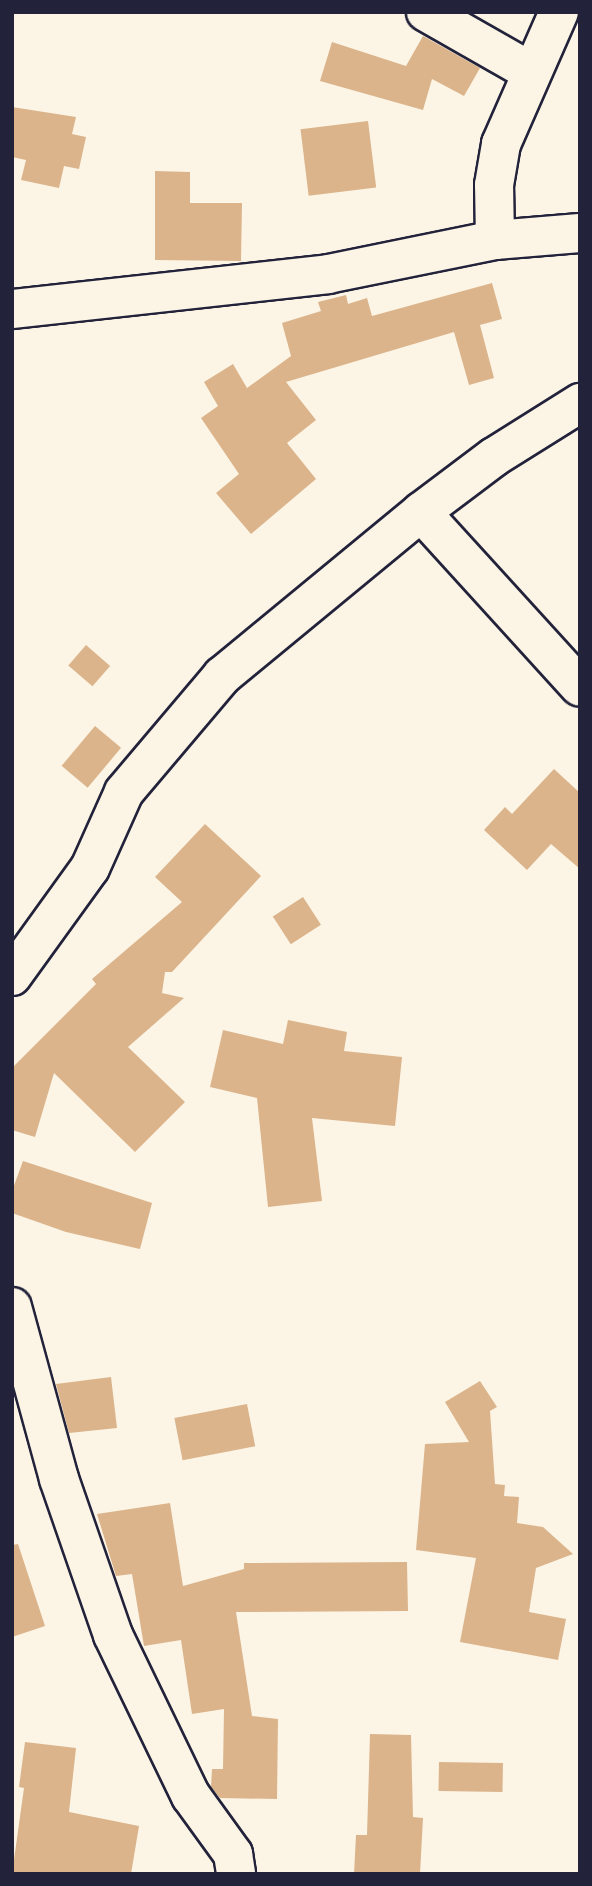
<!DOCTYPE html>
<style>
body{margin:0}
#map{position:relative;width:592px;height:1886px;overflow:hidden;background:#fcf5e5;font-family:Kalam,sans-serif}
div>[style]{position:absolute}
.building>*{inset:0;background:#dbb48c;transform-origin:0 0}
.roads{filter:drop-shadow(2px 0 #22223b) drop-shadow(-2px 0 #22223b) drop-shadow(0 2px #22223b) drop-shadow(0 -2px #22223b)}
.minor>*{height:38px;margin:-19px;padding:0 19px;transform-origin:19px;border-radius:19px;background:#fcf5e5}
span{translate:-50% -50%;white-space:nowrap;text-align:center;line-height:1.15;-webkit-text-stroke:5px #fcf5e5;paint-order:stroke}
.frame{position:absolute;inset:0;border:14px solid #22223b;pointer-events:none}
</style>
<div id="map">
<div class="building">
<div style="clip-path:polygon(423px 36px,480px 68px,464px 96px,432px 79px,423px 110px,320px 81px,332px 42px,406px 66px)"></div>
<div style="clip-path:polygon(12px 107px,76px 117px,72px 134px,86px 137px,79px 169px,64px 166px,59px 188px,21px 180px,26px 160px,12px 157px)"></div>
<div style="left:368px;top:121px;width:67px;height:68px;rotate:83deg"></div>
<div style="clip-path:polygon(155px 171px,190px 172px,190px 203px,242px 203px,241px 261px,155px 260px)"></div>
<div style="clip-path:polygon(492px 283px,502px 319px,480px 325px,494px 378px,469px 385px,454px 332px,286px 382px,316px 420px,287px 443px,316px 479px,251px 534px,216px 493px,239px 474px,201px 418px,218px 406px,204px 382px,233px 364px,247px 388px,291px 356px,282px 323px,321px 311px,318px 302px,346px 295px,348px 304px,367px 298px,372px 316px)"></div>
<div style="left:86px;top:645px;width:32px;height:27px;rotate:41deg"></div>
<div style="left:95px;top:726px;width:34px;height:52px;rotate:40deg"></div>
<div style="clip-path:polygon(554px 769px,580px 793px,580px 869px,551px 844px,527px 870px,484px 830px,505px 807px,512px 814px)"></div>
<div style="clip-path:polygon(205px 824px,261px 876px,172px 972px,165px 972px,162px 993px,184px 998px,128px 1047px,185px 1102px,135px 1152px,54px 1073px,35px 1137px,12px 1130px,12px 1068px,96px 984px,92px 979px,182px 902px,155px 877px)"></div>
<div style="left:303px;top:897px;width:33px;height:36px;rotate:57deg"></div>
<div style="clip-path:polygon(288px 1020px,347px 1032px,344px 1051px,402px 1057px,395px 1126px,312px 1118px,322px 1201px,268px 1207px,257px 1098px,210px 1087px,223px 1030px,283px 1044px)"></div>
<div style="clip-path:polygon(23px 1161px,152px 1203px,140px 1249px,66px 1232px,12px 1213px,12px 1191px)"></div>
<div style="clip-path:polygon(111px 1377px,117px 1428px,69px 1433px,56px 1384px)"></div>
<div style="clip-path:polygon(480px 1381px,497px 1407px,490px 1411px,495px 1484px,505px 1485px,504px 1496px,519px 1497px,517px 1523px,543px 1527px,573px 1554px,536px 1568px,529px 1612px,566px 1619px,558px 1660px,460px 1642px,476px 1558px,416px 1550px,425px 1444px,469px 1442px,445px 1402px)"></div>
<div style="left:247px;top:1404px;width:43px;height:74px;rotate:79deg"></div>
<div style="clip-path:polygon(170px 1503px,183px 1586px,244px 1569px,244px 1563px,407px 1562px,408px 1611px,236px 1612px,252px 1716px,278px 1719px,277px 1799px,220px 1798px,211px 1787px,212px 1769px,223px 1769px,224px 1709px,192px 1714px,181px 1640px,144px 1646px,132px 1574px,116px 1576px,97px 1514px)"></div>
<div style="clip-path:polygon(18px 1544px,45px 1626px,12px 1637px,12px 1545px)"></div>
<div style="clip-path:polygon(370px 1734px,411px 1735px,413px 1817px,423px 1818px,420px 1874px,354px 1874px,356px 1835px,367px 1835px)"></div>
<div style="clip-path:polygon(25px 1742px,76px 1748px,69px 1812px,139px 1826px,131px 1874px,12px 1874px,24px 1788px,19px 1787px)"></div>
<div style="left:439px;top:1762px;width:64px;height:29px;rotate:1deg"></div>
</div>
<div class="roads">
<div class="minor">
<div style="left:426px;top:12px;width:121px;rotate:29.7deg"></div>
<div style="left:495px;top:240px;width:55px;rotate:-91deg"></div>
<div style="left:494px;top:185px;width:42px;rotate:-80.3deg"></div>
<div style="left:501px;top:144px;width:144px;rotate:-66.3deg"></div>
<div style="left:12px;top:309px;width:318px;rotate:-6.3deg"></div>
<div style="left:328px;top:274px;width:170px;rotate:-11.5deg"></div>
<div style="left:495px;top:240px;width:85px;rotate:-4.7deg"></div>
<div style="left:421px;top:512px;width:236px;rotate:47.7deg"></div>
<div style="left:12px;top:976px;width:133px;rotate:-54.2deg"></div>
<div style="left:90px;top:868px;width:83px;rotate:-65.9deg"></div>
<div style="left:124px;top:792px;width:152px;rotate:-49.8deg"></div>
<div style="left:222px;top:676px;width:258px;rotate:-39.5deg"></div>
<div style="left:421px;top:512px;width:91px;rotate:-37deg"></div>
<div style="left:494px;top:457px;width:102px;rotate:-32.1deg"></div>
<div style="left:12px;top:1307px;width:178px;rotate:74.7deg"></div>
<div style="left:59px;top:1479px;width:165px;rotate:70.9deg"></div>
<div style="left:113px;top:1635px;width:179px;rotate:64.2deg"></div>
<div style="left:191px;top:1796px;width:72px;rotate:54.1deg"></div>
<div style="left:233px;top:1854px;width:20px;rotate:81deg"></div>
</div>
</div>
<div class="frame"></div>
</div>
